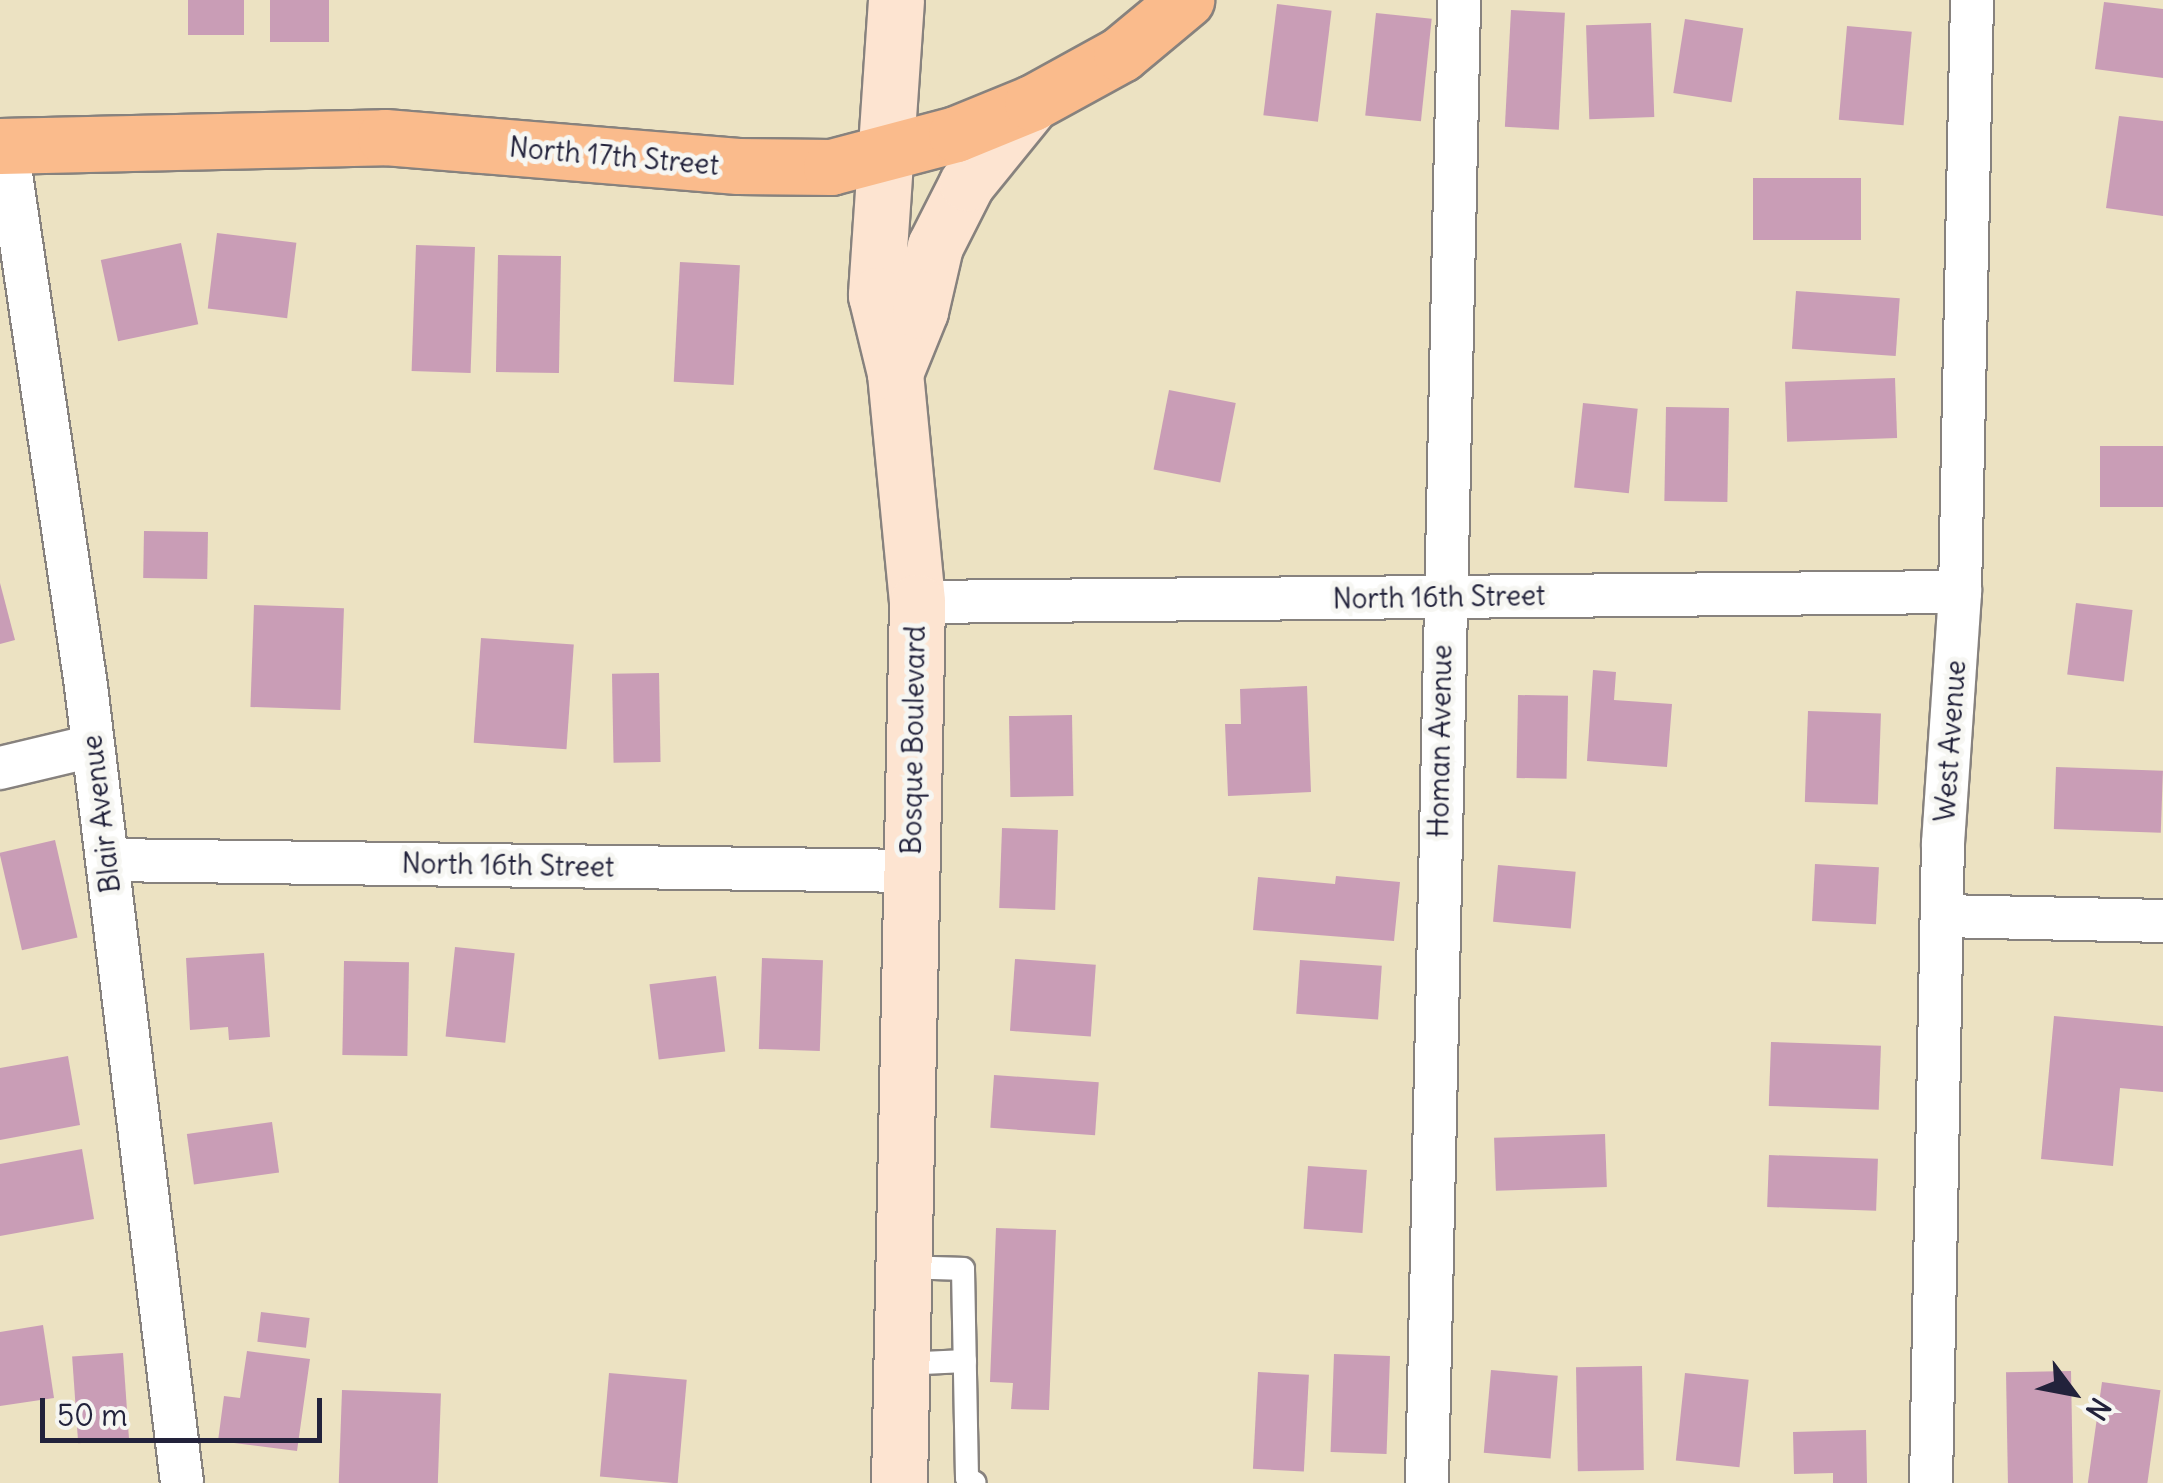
<!DOCTYPE html>
<style>
body{margin:0}
#map{position:relative;width:2163px;height:1483px;overflow:hidden;background:#ece2c2;font-family:Delius,sans-serif}
div>[style]{position:absolute}
.building>*{inset:0;background:#c99db6;transform-origin:0 0}
.roads{filter:drop-shadow(2px 0 #87827e) drop-shadow(-2px 0 #87827e) drop-shadow(0 2px #87827e) drop-shadow(0 -2px #87827e)}
.service>*{height:22px;margin:-11px;padding:0 11px;transform-origin:11px;border-radius:11px;background:#fff}
.minor>*{height:42px;margin:-21px;padding:0 21px;transform-origin:21px;border-radius:21px;background:#fff}
.secondary>*{height:55px;margin:-27.5px;padding:0 27.5px;transform-origin:27.5px;border-radius:27.5px;background:#fde4d1}
.primary>*{height:55px;margin:-27.5px;padding:0 27.5px;transform-origin:27.5px;border-radius:27.5px;background:#fabb8c}
span{translate:-50% -50%;white-space:nowrap;text-align:center;line-height:1.15;-webkit-text-stroke:10px #f6f6f2;paint-order:stroke}
.street-label{font-size:28px;color:#22223b}
.north{position:absolute;left:2023px;top:1343px;width:100px;height:100px;-webkit-text-stroke:8px #f6f6f2;paint-order:stroke;rotate:122deg;font-size:28px;font-weight:700;line-height:40px;text-align:center;color:#22223b}
.north::after{content:'';display:block;margin:auto;width:35px;height:45px;background:#22223b;clip-path:polygon(50% 0,100% 100%,50% 72%,0 100%)}
.scale{position:absolute;left:40px;top:1398px;width:282px;height:45px;box-sizing:border-box;border:5px solid #22223b;border-top:0;padding-left:12px;font-size:30px;line-height:35px;white-space:nowrap;color:#22223b;-webkit-text-stroke:8px #f6f6f2;paint-order:stroke}
</style>
<div id="map">
<div class="building">
<div style="left:188px;top:0;width:56px;height:35px"></div>
<div style="left:270px;top:0;width:59px;height:42px"></div>
<div style="clip-path:polygon(2104px 2px,2163px 9px,2163px 78px,2095px 69px)"></div>
<div style="left:1277px;top:4px;width:55px;height:112px;rotate:7deg"></div>
<div style="left:1511px;top:10px;width:54px;height:117px;rotate:3deg"></div>
<div style="left:1376px;top:13px;width:56px;height:103px;rotate:6deg"></div>
<div style="left:1685px;top:19px;width:59px;height:75px;rotate:9deg"></div>
<div style="left:1651px;top:23px;width:94px;height:65px;rotate:88deg"></div>
<div style="left:1847px;top:26px;width:65px;height:94px;rotate:5deg"></div>
<div style="clip-path:polygon(2119px 116px,2163px 121px,2163px 216px,2106px 208px)"></div>
<div style="left:1861px;top:178px;width:62px;height:108px;rotate:90deg"></div>
<div style="left:217px;top:233px;width:80px;height:76px;rotate:7deg"></div>
<div style="left:181px;top:243px;width:83px;height:82px;rotate:78deg"></div>
<div style="left:416px;top:245px;width:59px;height:126px;rotate:2deg"></div>
<div style="left:498px;top:255px;width:63px;height:117px;rotate:1deg"></div>
<div style="left:680px;top:262px;width:60px;height:120px;rotate:3deg"></div>
<div style="left:1796px;top:291px;width:104px;height:58px;rotate:4deg"></div>
<div style="left:1895px;top:378px;width:60px;height:110px;rotate:88deg"></div>
<div style="left:1169px;top:390px;width:68px;height:81px;rotate:11deg"></div>
<div style="left:1583px;top:403px;width:55px;height:85px;rotate:6deg"></div>
<div style="left:1666px;top:407px;width:63px;height:94px;rotate:1deg"></div>
<div style="left:2163px;top:446px;width:61px;height:63px;rotate:90deg"></div>
<div style="left:144px;top:531px;width:64px;height:47px;rotate:1deg"></div>
<div style="clip-path:polygon(0 583px,15px 640px,0 644px)"></div>
<div style="left:2076px;top:603px;width:57px;height:72px;rotate:7deg"></div>
<div style="left:254px;top:605px;width:90px;height:102px;rotate:2deg"></div>
<div style="left:481px;top:638px;width:93px;height:105px;rotate:4deg"></div>
<div style="clip-path:polygon(1593px 670px,1616px 672px,1614px 700px,1672px 704px,1667px 767px,1587px 761px)"></div>
<div style="left:659px;top:673px;width:89px;height:47px;rotate:89deg"></div>
<div style="clip-path:polygon(1307px 686px,1311px 792px,1228px 796px,1225px 724px,1241px 724px,1240px 689px)"></div>
<div style="left:1518px;top:695px;width:50px;height:83px;rotate:1deg"></div>
<div style="left:1808px;top:711px;width:73px;height:91px;rotate:2deg"></div>
<div style="left:1072px;top:715px;width:81px;height:63px;rotate:89deg"></div>
<div style="left:2056px;top:767px;width:107px;height:62px;rotate:2deg"></div>
<div style="left:1002px;top:828px;width:56px;height:80px;rotate:2deg"></div>
<div style="left:55px;top:840px;width:100px;height:57px;rotate:77deg"></div>
<div style="left:1815px;top:864px;width:64px;height:57px;rotate:3deg"></div>
<div style="left:1498px;top:865px;width:78px;height:57px;rotate:5deg"></div>
<div style="clip-path:polygon(1336px 876px,1400px 882px,1394px 941px,1253px 930px,1258px 877px,1335px 884px)"></div>
<div style="left:455px;top:947px;width:60px;height:90px;rotate:6deg"></div>
<div style="clip-path:polygon(264px 953px,270px 1037px,229px 1040px,228px 1027px,190px 1030px,186px 958px)"></div>
<div style="left:762px;top:958px;width:61px;height:91px;rotate:2deg"></div>
<div style="left:1015px;top:959px;width:81px;height:72px;rotate:4deg"></div>
<div style="left:1300px;top:960px;width:82px;height:54px;rotate:4deg"></div>
<div style="left:344px;top:961px;width:65px;height:94px;rotate:1deg"></div>
<div style="left:716px;top:976px;width:76px;height:67px;rotate:83deg"></div>
<div style="clip-path:polygon(2054px 1016px,2163px 1026px,2163px 1092px,2120px 1088px,2113px 1166px,2041px 1159px)"></div>
<div style="left:1771px;top:1042px;width:110px;height:64px;rotate:2deg"></div>
<div style="clip-path:polygon(68px 1056px,80px 1125px,0 1140px,0 1068px)"></div>
<div style="left:994px;top:1075px;width:105px;height:53px;rotate:4deg"></div>
<div style="left:272px;top:1122px;width:51px;height:86px;rotate:82deg"></div>
<div style="left:1605px;top:1134px;width:53px;height:111px;rotate:88deg"></div>
<div style="clip-path:polygon(82px 1149px,94px 1219px,0 1236px,0 1164px)"></div>
<div style="left:1769px;top:1155px;width:109px;height:52px;rotate:2deg"></div>
<div style="left:1308px;top:1166px;width:59px;height:63px;rotate:4deg"></div>
<div style="clip-path:polygon(996px 1228px,1056px 1230px,1049px 1410px,1011px 1409px,1013px 1383px,990px 1382px)"></div>
<div style="left:261px;top:1312px;width:49px;height:30px;rotate:7deg"></div>
<div style="clip-path:polygon(43px 1325px,54px 1398px,0 1406px,0 1332px)"></div>
<div style="clip-path:polygon(247px 1351px,310px 1359px,297px 1451px,218px 1441px,224px 1396px,240px 1398px)"></div>
<div style="left:123px;top:1353px;width:87px;height:51px;rotate:86deg"></div>
<div style="left:1334px;top:1354px;width:56px;height:98px;rotate:2deg"></div>
<div style="left:1642px;top:1366px;width:104px;height:66px;rotate:89deg"></div>
<div style="left:1491px;top:1370px;width:67px;height:83px;rotate:5deg"></div>
<div style="left:2071px;top:1371px;width:112px;height:65px;rotate:89deg"></div>
<div style="left:1258px;top:1372px;width:51px;height:97px;rotate:3deg"></div>
<div style="left:609px;top:1373px;width:78px;height:104px;rotate:5deg"></div>
<div style="left:1685px;top:1373px;width:64px;height:88px;rotate:6deg"></div>
<div style="left:2102px;top:1382px;width:59px;height:102px;rotate:8deg"></div>
<div style="left:342px;top:1390px;width:99px;height:93px;rotate:2deg"></div>
<div style="clip-path:polygon(1866px 1430px,1867px 1483px,1833px 1483px,1833px 1473px,1794px 1474px,1793px 1432px)"></div>
</div>
<div class="roads">
<div class="service">
<div style="left:903px;top:1267px;width:60px;rotate:1.9deg"></div>
<div style="left:963px;top:1269px;width:209px;rotate:88.9deg"></div>
<div style="left:967px;top:1478px;width:9px;rotate:32deg"></div>
<div style="left:902px;top:1364px;width:63px;rotate:-2.7deg"></div>
</div>
<div class="minor">
<div style="left:7px;top:147px;width:545px;rotate:81.66deg"></div>
<div style="left:86px;top:686px;width:803px;rotate:83.13deg"></div>
<div style="left:917px;top:602px;width:1043px;rotate:-0.55deg"></div>
<div style="left:0;top:768px;width:95px;rotate:-13.4deg"></div>
<div style="left:107px;top:860px;width:803px;rotate:0.78deg"></div>
<div style="left:1943px;top:916px;width:220px;rotate:1.3deg"></div>
<div style="left:1427px;top:1483px;width:1483px;rotate:-88.76deg"></div>
<div style="left:1931px;top:1483px;width:640px;rotate:-88.93deg"></div>
<div style="left:1943px;top:843px;width:252px;rotate:-86.1deg"></div>
<div style="left:1960px;top:592px;width:592px;rotate:-88.84deg"></div>
</div>
<div class="secondary">
<div style="left:896px;top:0;width:296px;rotate:93.9deg"></div>
<div style="left:876px;top:295px;width:80px;rotate:76.3deg"></div>
<div style="left:895px;top:373px;width:230px;rotate:84.5deg"></div>
<div style="left:917px;top:602px;width:881px;rotate:91.17deg"></div>
<div style="left:895px;top:373px;width:67px;rotate:-68deg"></div>
<div style="left:920px;top:311px;width:67px;rotate:-77deg"></div>
<div style="left:935px;top:246px;width:71px;rotate:-63.1deg"></div>
<div style="left:967px;top:183px;width:103px;rotate:-50.9deg"></div>
</div>
<div class="primary">
<div style="left:0;top:146px;width:385px;rotate:-1.3deg"></div>
<div style="left:385px;top:137px;width:354px;rotate:4.7deg"></div>
<div style="left:738px;top:166px;width:93px;rotate:0.6deg"></div>
<div style="left:831px;top:167px;width:129px;rotate:-14.8deg"></div>
<div style="left:956px;top:134px;width:82px;rotate:-22.2deg"></div>
<div style="left:1032px;top:103px;width:102px;rotate:-28.8deg"></div>
<div style="left:1121px;top:54px;width:85px;rotate:-39.7deg"></div>
</div>
</div>
<div class="street-label">
<span style="left:614px;top:156px;rotate:5deg">North 17th Street</span>
<span style="left:1439px;top:597px;rotate:-1deg">North 16th Street</span>
<span style="left:913px;top:740px;rotate:-89deg">Bosque Boulevard</span>
<span style="left:1440px;top:741px;rotate:-89deg">Homan Avenue</span>
<span style="left:1950px;top:741px;rotate:-86deg">West Avenue</span>
<span style="left:101px;top:814px;rotate:-97deg">Blair Avenue</span>
<span style="left:508px;top:865px;rotate:1deg">North 16th Street</span>
</div>
<div class="north">N</div>
<div class="scale">50 m</div>
</div>
